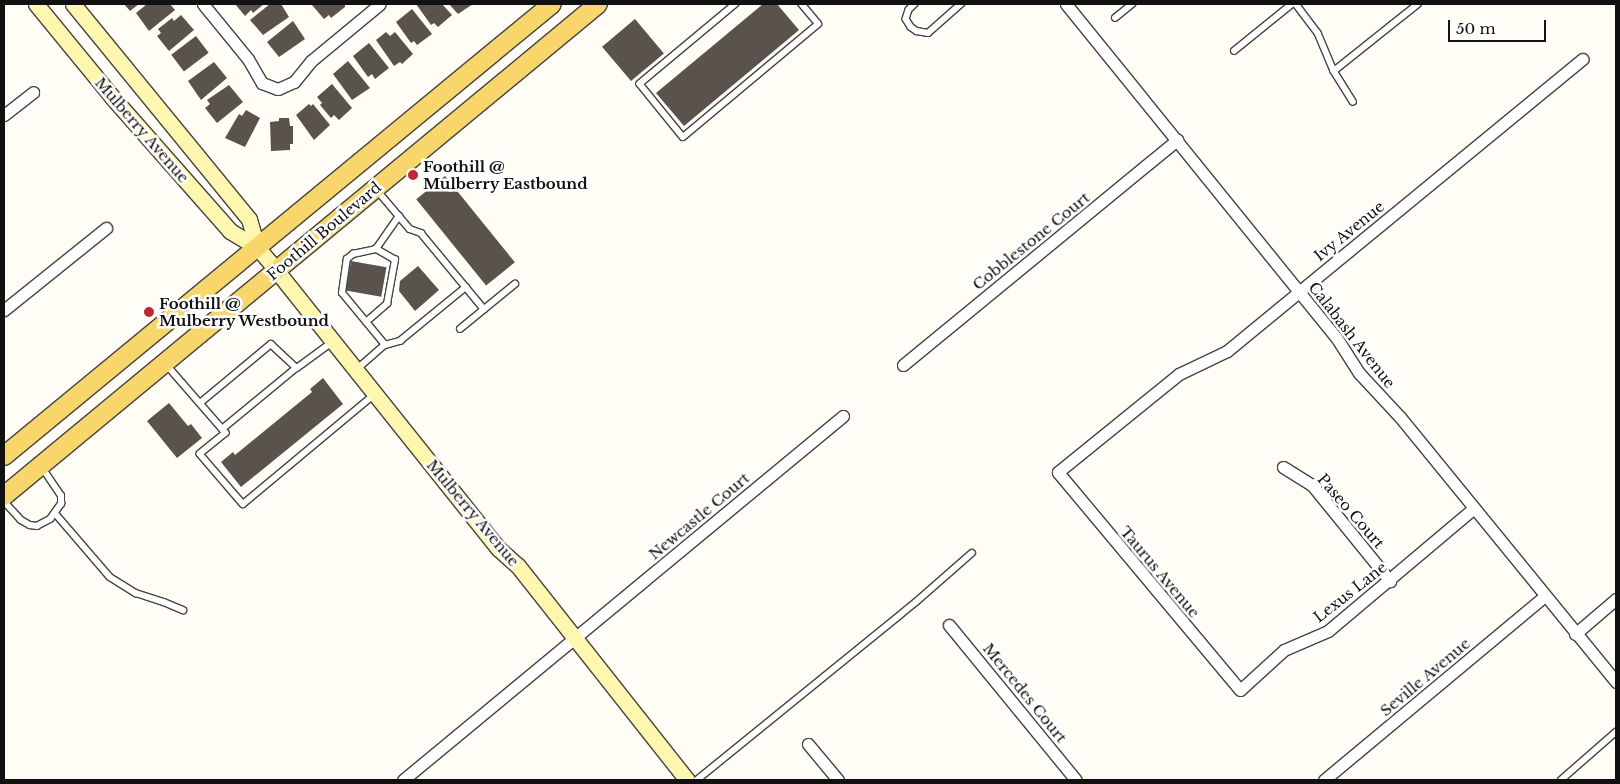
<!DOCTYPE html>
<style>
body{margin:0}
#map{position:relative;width:1620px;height:784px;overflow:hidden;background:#fffdf5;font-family:"Libre Baskerville",serif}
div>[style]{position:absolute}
.building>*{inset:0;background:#5a524d;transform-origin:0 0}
.roads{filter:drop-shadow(1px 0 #444) drop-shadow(-1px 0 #444) drop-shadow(0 1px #444) drop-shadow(0 -1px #444)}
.lane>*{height:5.5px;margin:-2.75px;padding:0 2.75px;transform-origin:2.75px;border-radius:2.75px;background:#fff}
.street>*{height:11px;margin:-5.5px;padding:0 5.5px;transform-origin:5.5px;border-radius:5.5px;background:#fff}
.secondary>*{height:15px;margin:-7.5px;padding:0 7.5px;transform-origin:7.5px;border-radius:7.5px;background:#fff6b0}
.primary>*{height:18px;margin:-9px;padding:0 9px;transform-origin:9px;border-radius:9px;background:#f9d66b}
.dots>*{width:14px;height:14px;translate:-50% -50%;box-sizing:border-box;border:2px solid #fff;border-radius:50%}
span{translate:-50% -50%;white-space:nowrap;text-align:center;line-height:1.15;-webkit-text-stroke:5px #fff;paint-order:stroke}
.street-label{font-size:15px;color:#111}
.poi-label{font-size:15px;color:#111;font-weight:700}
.left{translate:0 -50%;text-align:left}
.frame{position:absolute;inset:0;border:5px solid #111;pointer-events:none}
.scale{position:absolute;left:1448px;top:20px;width:98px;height:22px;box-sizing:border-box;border:2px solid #111;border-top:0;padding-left:6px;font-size:15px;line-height:18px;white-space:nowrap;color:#111;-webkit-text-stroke:4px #fff;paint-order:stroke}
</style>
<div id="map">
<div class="building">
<div style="clip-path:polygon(124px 4px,139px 4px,130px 11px)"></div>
<div style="clip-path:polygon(147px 4px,170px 4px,175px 10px,149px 31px,136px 13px)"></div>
<div style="clip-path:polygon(235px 4px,264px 4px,253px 13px,251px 10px,245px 16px)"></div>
<div style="clip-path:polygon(270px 4px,281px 4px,289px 17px,263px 35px,250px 20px)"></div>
<div style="clip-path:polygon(345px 4px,345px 7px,331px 18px,329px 15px,324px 19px,312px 5px)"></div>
<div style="clip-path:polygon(416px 4px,442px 4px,452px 15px,438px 27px,434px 23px,431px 25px)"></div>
<div style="clip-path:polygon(449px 4px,473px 4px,458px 14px)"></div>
<div style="clip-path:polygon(763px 4px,777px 4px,799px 30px,684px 126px,656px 93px)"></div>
<div style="clip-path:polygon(412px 9px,432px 34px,417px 45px,414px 41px,411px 43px,396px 22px)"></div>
<div style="clip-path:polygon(181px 15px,194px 30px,169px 51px,157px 36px,161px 33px,158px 29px,172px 18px,174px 21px)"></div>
<div style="left:635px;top:19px;width:45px;height:43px;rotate:50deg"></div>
<div style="clip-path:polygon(293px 21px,305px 39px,279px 57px,267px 42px)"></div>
<div style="clip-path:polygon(386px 32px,390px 36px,395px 32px,413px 54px,402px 64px,400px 62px,394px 66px,376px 40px)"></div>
<div style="left:196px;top:36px;width:21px;height:31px;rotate:53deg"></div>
<div style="clip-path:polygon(369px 43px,389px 68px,375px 79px,372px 74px,368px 77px,353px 56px)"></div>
<div style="clip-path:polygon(348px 61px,370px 88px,352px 100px,333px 74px)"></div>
<div style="clip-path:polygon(214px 62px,227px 78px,201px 100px,188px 81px)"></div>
<div style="clip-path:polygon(332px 84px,352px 108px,339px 120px,334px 115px,331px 118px,320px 105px,322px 103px,317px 97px)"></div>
<div style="clip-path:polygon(229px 85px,243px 102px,217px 123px,205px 108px,210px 104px,207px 100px)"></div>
<div style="clip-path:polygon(309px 104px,311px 106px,313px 104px,330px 125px,314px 140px,296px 115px)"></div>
<div style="clip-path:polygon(246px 110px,260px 118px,245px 147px,225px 138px,239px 114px,242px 116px)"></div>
<div style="clip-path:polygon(279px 118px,289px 118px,290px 126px,293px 126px,293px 144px,290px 144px,290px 150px,271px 151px,270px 122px,279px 121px)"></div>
<div style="left:445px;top:176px;width:111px;height:37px;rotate:51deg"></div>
<div style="left:351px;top:261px;width:36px;height:30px;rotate:10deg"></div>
<div style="clip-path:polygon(418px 266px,439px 290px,415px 311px,399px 291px,400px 281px)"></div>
<div style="clip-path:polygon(323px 378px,343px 404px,241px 487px,221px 462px,233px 452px,235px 455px,312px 392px,310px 389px)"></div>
<div style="clip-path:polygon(169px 403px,188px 426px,191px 424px,202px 438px,177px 458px,147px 421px)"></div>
</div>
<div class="roads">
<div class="lane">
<div style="left:736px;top:4px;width:125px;rotate:140.2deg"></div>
<div style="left:640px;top:84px;width:68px;rotate:50.9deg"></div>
<div style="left:683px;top:137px;width:176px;rotate:-39.9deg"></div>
<div style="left:818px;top:24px;width:26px;rotate:-130deg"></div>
<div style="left:915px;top:4px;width:8px;rotate:135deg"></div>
<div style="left:909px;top:10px;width:9px;rotate:108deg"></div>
<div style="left:906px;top:19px;width:9px;rotate:58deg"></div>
<div style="left:911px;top:27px;width:7px;rotate:34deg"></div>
<div style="left:917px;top:31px;width:11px;rotate:10deg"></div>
<div style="left:928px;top:33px;width:44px;rotate:-41.3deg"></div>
<div style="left:1296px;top:4px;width:36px;rotate:53deg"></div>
<div style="left:1318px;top:33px;width:41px;rotate:67.2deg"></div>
<div style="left:1334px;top:71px;width:36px;rotate:58deg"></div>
<div style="left:1115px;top:18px;width:22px;rotate:-39deg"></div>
<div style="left:1234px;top:51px;width:75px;rotate:-39deg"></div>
<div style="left:1334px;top:71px;width:107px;rotate:-38.6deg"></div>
<div style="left:377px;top:190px;width:51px;rotate:49.8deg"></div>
<div style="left:410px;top:229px;width:12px;rotate:20deg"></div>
<div style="left:421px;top:233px;width:99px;rotate:50.3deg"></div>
<div style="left:366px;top:322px;width:28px;rotate:-41deg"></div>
<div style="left:387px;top:304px;width:45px;rotate:-79.7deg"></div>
<div style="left:395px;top:260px;width:22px;rotate:-150deg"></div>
<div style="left:460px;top:329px;width:71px;rotate:-39.3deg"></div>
<div style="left:385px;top:345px;width:16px;rotate:-15deg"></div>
<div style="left:400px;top:341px;width:85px;rotate:-39.3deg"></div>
<div style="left:166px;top:364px;width:91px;rotate:49deg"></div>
<div style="left:226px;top:433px;width:33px;rotate:141deg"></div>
<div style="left:200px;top:454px;width:66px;rotate:49.3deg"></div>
<div style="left:243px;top:504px;width:170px;rotate:-39.8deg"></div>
<div style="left:297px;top:368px;width:42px;rotate:-36.3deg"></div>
<div style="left:357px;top:369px;width:37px;rotate:-41deg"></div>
<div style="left:385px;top:345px;width:67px;rotate:-129.6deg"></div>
<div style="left:342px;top:293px;width:34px;rotate:-82deg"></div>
<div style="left:347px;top:259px;width:8px;rotate:-40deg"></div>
<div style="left:353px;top:254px;width:24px;rotate:-12deg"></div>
<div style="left:376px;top:249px;width:40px;rotate:-55.1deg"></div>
<div style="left:200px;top:403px;width:92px;rotate:-39.7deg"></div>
<div style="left:271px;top:344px;width:35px;rotate:43deg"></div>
<div style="left:297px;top:368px;width:96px;rotate:140.5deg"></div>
<div style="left:4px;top:501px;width:25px;rotate:48deg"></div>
<div style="left:21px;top:520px;width:10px;rotate:29deg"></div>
<div style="left:30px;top:525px;width:7px;rotate:8deg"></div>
<div style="left:37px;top:526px;width:15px;rotate:-28deg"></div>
<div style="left:50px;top:519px;width:19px;rotate:-54deg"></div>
<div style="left:61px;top:504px;width:8px;rotate:-90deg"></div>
<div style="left:61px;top:496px;width:36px;rotate:-124deg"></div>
<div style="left:55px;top:513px;width:84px;rotate:49.3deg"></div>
<div style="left:110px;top:577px;width:31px;rotate:32deg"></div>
<div style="left:136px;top:593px;width:29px;rotate:18deg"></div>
<div style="left:164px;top:602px;width:21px;rotate:23deg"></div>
<div style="left:697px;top:780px;width:282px;rotate:-39.1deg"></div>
<div style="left:916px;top:602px;width:74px;rotate:-41.2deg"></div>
<div style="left:1561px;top:780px;width:73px;rotate:-41.1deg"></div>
</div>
<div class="street">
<div style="left:203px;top:4px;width:71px;rotate:50.7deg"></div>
<div style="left:248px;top:59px;width:28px;rotate:60deg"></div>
<div style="left:262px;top:83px;width:17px;rotate:21deg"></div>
<div style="left:278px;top:89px;width:17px;rotate:-24deg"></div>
<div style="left:294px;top:82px;width:27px;rotate:-51deg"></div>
<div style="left:311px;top:61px;width:89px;rotate:-39.6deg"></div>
<div style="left:1066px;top:4px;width:429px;rotate:51deg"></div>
<div style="left:1336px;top:337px;width:43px;rotate:57.4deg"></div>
<div style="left:1359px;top:373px;width:60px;rotate:47deg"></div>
<div style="left:1400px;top:417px;width:342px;rotate:50.8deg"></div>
<div style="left:4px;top:115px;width:37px;rotate:-38deg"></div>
<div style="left:4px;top:310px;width:131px;rotate:-38.8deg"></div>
<div style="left:903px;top:365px;width:355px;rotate:-39.4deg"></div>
<div style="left:1283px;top:467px;width:34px;rotate:32deg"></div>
<div style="left:1312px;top:485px;width:124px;rotate:50.9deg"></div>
<div style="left:1474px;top:508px;width:191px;rotate:139.9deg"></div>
<div style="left:1328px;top:631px;width:48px;rotate:156.6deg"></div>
<div style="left:1284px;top:650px;width:59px;rotate:137.7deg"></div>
<div style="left:1240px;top:690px;width:284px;rotate:-129.9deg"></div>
<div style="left:1058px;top:472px;width:156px;rotate:-39deg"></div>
<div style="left:1179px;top:374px;width:53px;rotate:-25.6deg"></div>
<div style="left:1227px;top:351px;width:460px;rotate:-39.4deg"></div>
<div style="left:949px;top:625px;width:200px;rotate:50.7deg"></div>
<div style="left:1575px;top:634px;width:54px;rotate:-40.5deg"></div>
<div style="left:808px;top:744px;width:47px;rotate:50.2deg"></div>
<div style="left:403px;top:780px;width:571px;rotate:-39.6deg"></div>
<div style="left:1324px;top:780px;width:288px;rotate:-39.8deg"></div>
</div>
<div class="secondary">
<div style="left:36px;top:4px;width:120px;rotate:50.7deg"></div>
<div style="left:112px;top:97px;width:179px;rotate:48.6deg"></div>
<div style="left:230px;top:231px;width:31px;rotate:31deg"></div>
<div style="left:257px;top:247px;width:30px;rotate:50deg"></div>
<div style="left:276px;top:270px;width:357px;rotate:51.4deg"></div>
<div style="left:499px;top:549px;width:25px;rotate:42deg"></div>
<div style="left:518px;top:566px;width:273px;rotate:51.7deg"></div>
<div style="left:73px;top:4px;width:278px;rotate:50.7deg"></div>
<div style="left:249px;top:219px;width:29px;rotate:74deg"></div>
</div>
<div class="primary">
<div style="left:4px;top:456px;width:710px;rotate:-39.52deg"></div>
<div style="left:4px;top:496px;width:771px;rotate:-39.63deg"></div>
</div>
</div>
<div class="dots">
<div style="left:413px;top:175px;background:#c4262e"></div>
<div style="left:149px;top:312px;background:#c4262e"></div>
</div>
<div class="street-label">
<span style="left:142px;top:130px;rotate:49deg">Mulberry Avenue</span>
<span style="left:324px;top:231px;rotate:-40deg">Foothill Boulevard</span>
<span style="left:1349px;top:231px;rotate:-39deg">Ivy Avenue</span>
<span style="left:1031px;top:241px;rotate:-39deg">Cobblestone Court</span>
<span style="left:1352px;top:335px;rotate:52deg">Calabash Avenue</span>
<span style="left:1351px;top:511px;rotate:49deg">Paseo Court</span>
<span style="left:473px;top:513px;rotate:50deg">Mulberry Avenue</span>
<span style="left:699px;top:516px;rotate:-40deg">Newcastle Court</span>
<span style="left:1160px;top:572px;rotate:50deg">Taurus Avenue</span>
<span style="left:1350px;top:592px;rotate:-38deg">Lexus Lane</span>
<span style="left:1425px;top:677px;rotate:-40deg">Seville Avenue</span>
<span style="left:1025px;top:693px;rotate:51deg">Mercedes Court</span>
</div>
<div class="poi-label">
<span class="left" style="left:423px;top:175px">Foothill @<br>Mulberry Eastbound</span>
<span class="left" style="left:159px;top:312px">Foothill @<br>Mulberry Westbound</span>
</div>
<div class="frame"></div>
<div class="scale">50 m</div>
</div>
